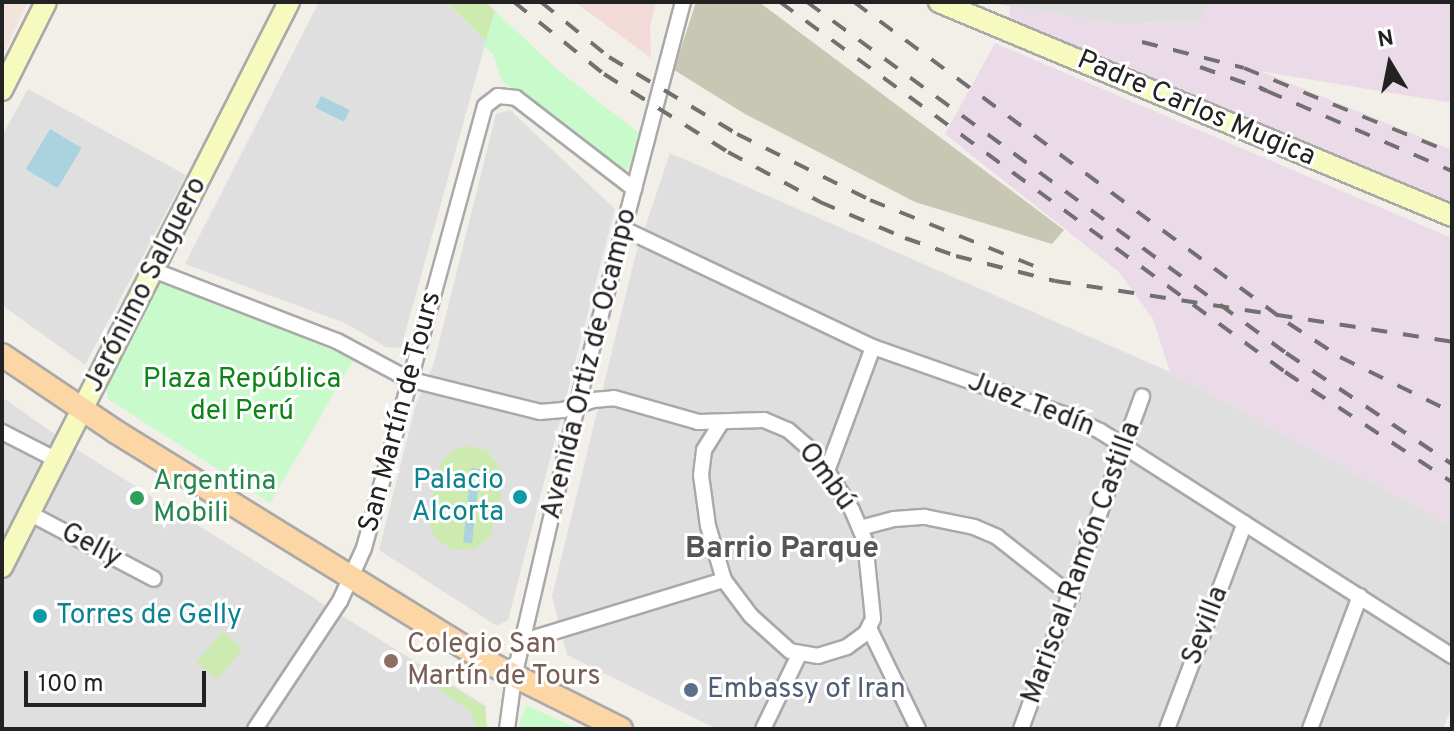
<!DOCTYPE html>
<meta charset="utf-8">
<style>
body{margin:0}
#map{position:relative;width:1454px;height:731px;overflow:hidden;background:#f2efe9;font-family:Overpass,sans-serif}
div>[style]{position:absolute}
.residential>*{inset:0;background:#e0dfdf}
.commercial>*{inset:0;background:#f2dad9}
.industrial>*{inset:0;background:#ebdbe8}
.military>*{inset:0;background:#f3e3dd}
.construction>*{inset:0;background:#c7c7b4}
.grass>*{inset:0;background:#cdebb0;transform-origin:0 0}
.park>*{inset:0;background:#c8facc}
.water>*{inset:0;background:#aad3df;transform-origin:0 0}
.roads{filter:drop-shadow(2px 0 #a9a9a9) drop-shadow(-2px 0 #a9a9a9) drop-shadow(0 2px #a9a9a9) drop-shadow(0 -2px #a9a9a9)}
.street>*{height:14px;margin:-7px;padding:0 7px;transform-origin:7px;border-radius:7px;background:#fff}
.secondary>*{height:20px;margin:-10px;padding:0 10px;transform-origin:10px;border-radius:10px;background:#f7fabf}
.primary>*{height:22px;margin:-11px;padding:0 11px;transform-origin:11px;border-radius:11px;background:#fcd6a4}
.rail>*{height:4px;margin-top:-2px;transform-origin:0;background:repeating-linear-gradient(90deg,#707070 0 16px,transparent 0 32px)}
.dots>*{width:22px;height:22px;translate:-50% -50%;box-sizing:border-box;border:4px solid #fff;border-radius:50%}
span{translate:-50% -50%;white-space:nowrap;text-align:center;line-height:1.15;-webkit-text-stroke:6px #fff;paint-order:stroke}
.street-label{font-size:28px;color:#222}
.park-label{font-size:28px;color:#0c8416}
.culture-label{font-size:28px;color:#0d838f}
.right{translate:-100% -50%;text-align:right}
.left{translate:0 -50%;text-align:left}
.leisure-label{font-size:28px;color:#27864d}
.education-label{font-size:28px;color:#785e54}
.service-label{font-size:28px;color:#4e5e75}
.neighbourhood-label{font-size:30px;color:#555;font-weight:700}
.frame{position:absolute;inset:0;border:4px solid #222;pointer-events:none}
.north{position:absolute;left:1350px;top:24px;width:80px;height:80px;-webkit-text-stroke:6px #fff;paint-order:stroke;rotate:350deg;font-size:22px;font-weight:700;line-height:32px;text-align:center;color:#222}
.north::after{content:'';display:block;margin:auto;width:28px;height:36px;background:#222;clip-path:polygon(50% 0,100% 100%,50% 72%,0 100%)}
.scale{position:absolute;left:24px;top:671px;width:182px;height:36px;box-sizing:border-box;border:4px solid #222;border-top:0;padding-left:10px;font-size:24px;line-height:28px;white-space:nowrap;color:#222;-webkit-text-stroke:6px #fff;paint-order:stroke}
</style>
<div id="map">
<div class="residential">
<div style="clip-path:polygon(319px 2px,446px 2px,486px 41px,401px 348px,386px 347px,345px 323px,185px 264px)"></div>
<div style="clip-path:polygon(985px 2px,1208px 2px,1201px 21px,1118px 25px)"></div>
<div style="clip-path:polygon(28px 89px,186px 175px,85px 365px,2px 305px,2px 136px)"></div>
<div style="clip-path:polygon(510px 110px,615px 209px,508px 620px,497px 626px,379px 550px,416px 404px,434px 363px,496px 114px)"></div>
<div style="clip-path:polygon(670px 153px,1170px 372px,1452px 526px,1452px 706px,1443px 729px,717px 729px,567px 655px,552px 596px,635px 257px)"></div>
<div style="clip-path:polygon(2px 397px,76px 449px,486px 706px,485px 729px,2px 729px)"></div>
</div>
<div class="commercial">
<div style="clip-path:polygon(575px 2px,656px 2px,650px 27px,651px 58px)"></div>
</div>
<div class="industrial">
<div style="clip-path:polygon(1208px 2px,1452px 2px,1452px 103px,1260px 71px,1452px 150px,1452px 206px,1009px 25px,1010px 6px,1118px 25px,1201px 21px)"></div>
<div style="clip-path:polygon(995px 43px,1452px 238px,1452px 526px,1170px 372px,1153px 319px,1119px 272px,945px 134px)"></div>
</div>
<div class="military">
<div style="clip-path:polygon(2px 2px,28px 2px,2px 56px)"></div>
</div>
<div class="construction">
<div style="clip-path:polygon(696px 2px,759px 2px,1064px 230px,1052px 244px,915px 202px,745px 114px,674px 70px)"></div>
</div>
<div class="grass">
<div style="clip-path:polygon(446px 2px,486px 2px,495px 11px,486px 41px)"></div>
<div style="clip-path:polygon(464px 446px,487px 450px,505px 475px,491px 536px,475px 549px,453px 550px,436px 539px,427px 520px,440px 464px,453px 450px)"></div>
<div style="left:222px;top:631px;width:27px;height:41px;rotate:39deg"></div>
<div style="clip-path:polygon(441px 680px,485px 707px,487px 729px,477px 729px,471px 712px,436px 687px)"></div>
</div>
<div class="park">
<div style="clip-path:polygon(495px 11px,559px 71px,643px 136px,633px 167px,622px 170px,616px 168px,502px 81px,493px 54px,484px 46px)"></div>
<div style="clip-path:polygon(158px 279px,354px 359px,270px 503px,108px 399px,106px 382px)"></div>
<div style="clip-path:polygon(526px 705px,578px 729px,518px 729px)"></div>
</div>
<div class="water">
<div style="left:321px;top:96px;width:32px;height:13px;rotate:26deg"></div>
<div style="left:50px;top:129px;width:37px;height:47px;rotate:31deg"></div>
<div style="left:471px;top:468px;width:9px;height:75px;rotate:6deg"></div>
</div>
<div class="roads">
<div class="street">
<div style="left:624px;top:229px;width:276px;rotate:25.4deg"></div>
<div style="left:873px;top:347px;width:201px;rotate:19.4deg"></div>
<div style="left:1063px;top:414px;width:41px;rotate:24.7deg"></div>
<div style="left:1100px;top:431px;width:418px;rotate:32.6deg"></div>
<div style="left:153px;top:270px;width:197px;rotate:21.1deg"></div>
<div style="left:337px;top:341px;width:81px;rotate:28.2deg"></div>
<div style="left:408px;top:379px;width:136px;rotate:14deg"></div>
<div style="left:540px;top:412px;width:23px;rotate:-5deg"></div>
<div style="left:563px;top:410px;width:32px;rotate:-18deg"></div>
<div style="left:593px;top:400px;width:21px;rotate:-5deg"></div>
<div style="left:614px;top:398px;width:87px;rotate:15.9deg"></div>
<div style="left:698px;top:422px;width:66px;rotate:-1.7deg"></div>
<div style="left:764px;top:420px;width:26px;rotate:23deg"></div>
<div style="left:788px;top:430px;width:33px;rotate:41deg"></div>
<div style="left:813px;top:452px;width:24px;rotate:54deg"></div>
<div style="left:827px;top:471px;width:46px;rotate:57.3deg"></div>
<div style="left:852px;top:510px;width:34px;rotate:67deg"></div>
<div style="left:865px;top:541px;width:78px;rotate:84.1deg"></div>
<div style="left:873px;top:619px;width:16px;rotate:117deg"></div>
<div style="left:866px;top:633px;width:24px;rotate:144deg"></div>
<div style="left:847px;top:647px;width:30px;rotate:163deg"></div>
<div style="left:818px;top:656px;width:28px;rotate:-170deg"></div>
<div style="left:790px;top:651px;width:52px;rotate:-138.1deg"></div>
<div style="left:751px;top:616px;width:45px;rotate:-126.9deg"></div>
<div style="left:724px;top:580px;width:56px;rotate:-106.5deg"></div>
<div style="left:708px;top:526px;width:51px;rotate:-97.8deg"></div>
<div style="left:701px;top:475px;width:25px;rotate:-83deg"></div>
<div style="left:704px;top:450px;width:31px;rotate:-58deg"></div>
<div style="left:2px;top:432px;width:59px;rotate:27deg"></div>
<div style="left:827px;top:471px;width:132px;rotate:-69.6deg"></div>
<div style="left:29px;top:513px;width:141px;rotate:27.8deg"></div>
<div style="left:860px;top:528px;width:35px;rotate:-15deg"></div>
<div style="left:894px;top:519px;width:31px;rotate:-4deg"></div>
<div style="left:925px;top:517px;width:50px;rotate:11.5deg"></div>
<div style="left:974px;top:527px;width:25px;rotate:23deg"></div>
<div style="left:997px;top:537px;width:95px;rotate:38.2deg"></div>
<div style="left:869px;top:628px;width:112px;rotate:64.1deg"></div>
<div style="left:524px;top:641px;width:209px;rotate:-17deg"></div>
<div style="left:255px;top:729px;width:154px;rotate:-56.4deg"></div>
<div style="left:340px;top:601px;width:58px;rotate:-65.6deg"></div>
<div style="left:364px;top:548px;width:458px;rotate:-74.7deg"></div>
<div style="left:485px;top:106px;width:16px;rotate:-38deg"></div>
<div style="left:498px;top:96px;width:18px;rotate:6deg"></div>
<div style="left:516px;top:98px;width:149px;rotate:37.6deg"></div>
<div style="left:507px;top:729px;width:52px;rotate:-82.3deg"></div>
<div style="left:514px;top:677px;width:278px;rotate:-76.9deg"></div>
<div style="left:577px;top:406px;width:418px;rotate:-75.3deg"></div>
<div style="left:763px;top:729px;width:82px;rotate:-64.1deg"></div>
<div style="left:1021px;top:729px;width:354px;rotate:-70deg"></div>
<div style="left:1167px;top:729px;width:220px;rotate:-69.3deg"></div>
<div style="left:1310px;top:729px;width:142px;rotate:-69.4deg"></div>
</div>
<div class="secondary">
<div style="left:939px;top:2px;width:556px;rotate:22.64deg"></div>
<div style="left:2px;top:90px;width:98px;rotate:-63.4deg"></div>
<div style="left:2px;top:567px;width:634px;rotate:-63.07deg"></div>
</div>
<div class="primary">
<div style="left:2px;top:355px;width:138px;rotate:34deg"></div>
<div style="left:116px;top:432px;width:443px;rotate:31.7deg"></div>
<div style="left:493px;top:665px;width:143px;rotate:26.6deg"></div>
</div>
</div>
<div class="rail">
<div style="left:514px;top:2px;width:115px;rotate:38.7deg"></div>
<div style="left:604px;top:74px;width:146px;rotate:32.2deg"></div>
<div style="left:728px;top:152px;width:105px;rotate:28.5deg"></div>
<div style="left:820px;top:202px;width:92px;rotate:23deg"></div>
<div style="left:905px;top:238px;width:54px;rotate:19.4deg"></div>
<div style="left:956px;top:256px;width:102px;rotate:14.2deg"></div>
<div style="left:1055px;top:281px;width:402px;rotate:8.7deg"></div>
<div style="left:541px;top:2px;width:87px;rotate:39deg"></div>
<div style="left:609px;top:57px;width:149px;rotate:31deg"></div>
<div style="left:737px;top:134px;width:148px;rotate:26.4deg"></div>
<div style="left:870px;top:200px;width:185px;rotate:21.9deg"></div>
<div style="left:780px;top:2px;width:626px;rotate:36.23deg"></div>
<div style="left:1285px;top:372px;width:200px;rotate:33.4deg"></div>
<div style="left:807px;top:2px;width:594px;rotate:36.23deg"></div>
<div style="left:1286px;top:353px;width:200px;rotate:33.8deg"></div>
<div style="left:854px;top:2px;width:540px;rotate:36.49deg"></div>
<div style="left:1288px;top:323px;width:62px;rotate:33.2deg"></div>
<div style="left:1340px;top:357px;width:125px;rotate:26.2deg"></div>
<div style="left:1142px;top:42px;width:105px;rotate:14.3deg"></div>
<div style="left:1244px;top:68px;width:225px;rotate:22.2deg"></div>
<div style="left:1200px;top:67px;width:71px;rotate:19.7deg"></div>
<div style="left:1267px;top:91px;width:9px;rotate:-153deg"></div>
<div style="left:1267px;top:91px;width:202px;rotate:23.4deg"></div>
</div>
<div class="dots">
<div style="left:520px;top:497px;background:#0f9aa8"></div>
<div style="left:137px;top:498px;background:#2e9e5b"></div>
<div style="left:40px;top:616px;background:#0f9aa8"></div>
<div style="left:391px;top:661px;background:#8d6e63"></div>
<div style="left:691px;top:690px;background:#5c6f8a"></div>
</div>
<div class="street-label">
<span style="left:1196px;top:109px;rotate:23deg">Padre Carlos Mugica</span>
<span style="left:146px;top:285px;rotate:-63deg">Jerónimo Salguero</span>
<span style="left:590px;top:364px;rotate:-76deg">Avenida Ortiz de Ocampo</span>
<span style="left:1031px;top:405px;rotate:21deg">Juez Tedín</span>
<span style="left:401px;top:412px;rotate:-75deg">San Martín de Tours</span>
<span style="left:826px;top:477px;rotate:54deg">Ombú</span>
<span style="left:91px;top:546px;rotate:28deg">Gelly</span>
<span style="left:1082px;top:563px;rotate:-70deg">Mariscal Ramón Castilla</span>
<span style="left:1206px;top:626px;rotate:-69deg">Sevilla</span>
</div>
<div class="park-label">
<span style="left:242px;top:396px">Plaza República<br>del Perú</span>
</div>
<div class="culture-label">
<span class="right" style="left:504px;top:497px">Palacio<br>Alcorta</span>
<span class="left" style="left:56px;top:616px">Torres de Gelly</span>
</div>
<div class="leisure-label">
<span class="left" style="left:153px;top:498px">Argentina<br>Mobili</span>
</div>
<div class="education-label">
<span class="left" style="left:407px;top:661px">Colegio San<br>Martín de Tours</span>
</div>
<div class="service-label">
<span class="left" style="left:707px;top:690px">Embassy of Iran</span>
</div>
<div class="neighbourhood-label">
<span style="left:782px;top:550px">Barrio Parque</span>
</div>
<div class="frame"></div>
<div class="north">N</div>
<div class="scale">100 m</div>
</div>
